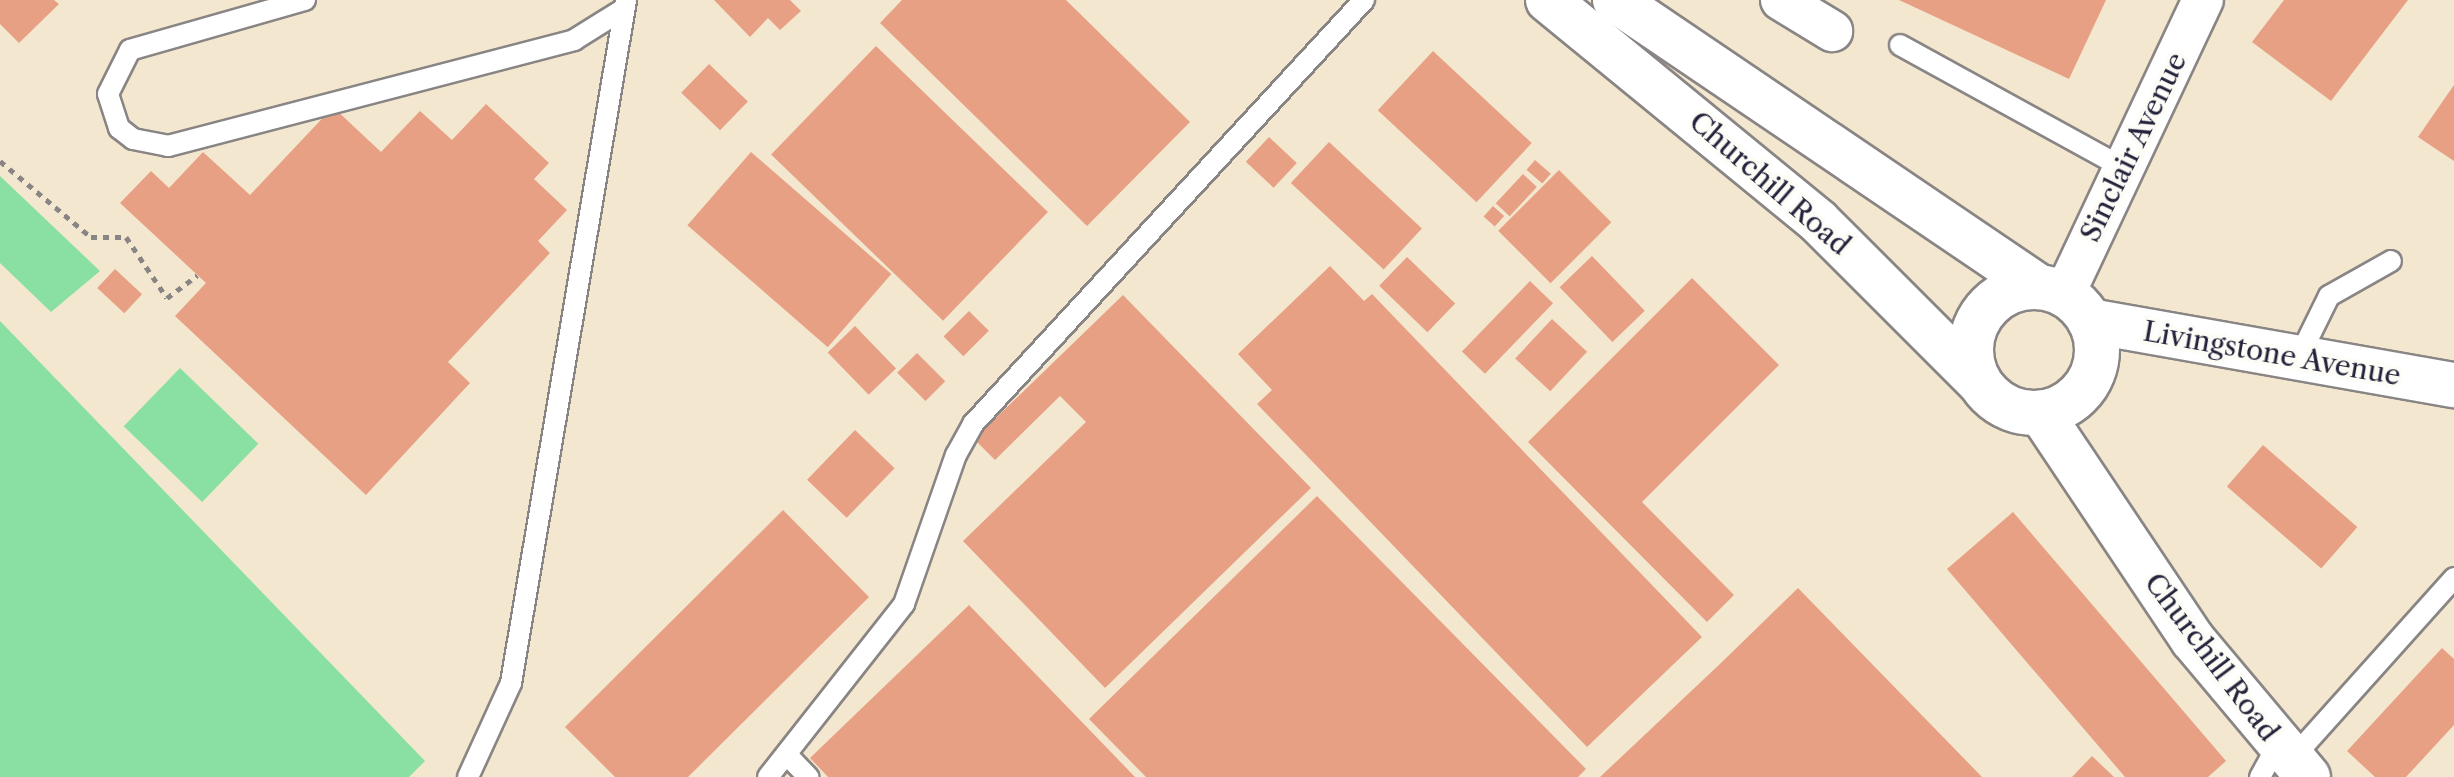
<!DOCTYPE html>
<style>
body{margin:0}
#map{position:relative;width:2454px;height:777px;overflow:hidden;background:#f3e8cf;font-family:"Libre Caslon Text",serif}
div>[style]{position:absolute}
.green>*{inset:0;background:#8adfa2;transform-origin:0 0}
.building>*{inset:0;background:#e7a084;transform-origin:0 0}
.path>*{height:5px;margin-top:-2.5px;transform-origin:0;background:repeating-linear-gradient(90deg,#8a8585 0 6px,transparent 0 12px)}
.roads{filter:drop-shadow(2px 0 #8a8585) drop-shadow(-2px 0 #8a8585) drop-shadow(0 2px #8a8585) drop-shadow(0 -2px #8a8585)}
.service>*{height:20px;margin:-10px;padding:0 10px;transform-origin:10px;border-radius:10px;background:#fff}
.minor>*{height:40px;margin:-20px;padding:0 20px;transform-origin:20px;border-radius:20px;background:#fff}
.trunk>*{height:44px;margin:-22px;padding:0 22px;transform-origin:22px;border-radius:22px;background:#fff}
.trunk>.ring{margin:-22px;padding:0;box-sizing:content-box;background:none;border:44px solid #fff;border-radius:50%}
span{translate:-50% -50%;white-space:nowrap;text-align:center;line-height:1.15;-webkit-text-stroke:8px #fdfcf7;paint-order:stroke}
.street-label{font-size:28px;color:#22223b}
</style>
<div id="map">
<div class="green">
<div style="clip-path:polygon(0 176px,100px 271px,51px 312px,0 263px)"></div>
<div style="clip-path:polygon(0 321px,425px 761px,409px 777px,0 777px)"></div>
<div style="left:180px;top:368px;width:109px;height:81px;rotate:44deg"></div>
</div>
<div class="building">
<div style="clip-path:polygon(0 0,54px 0,59px 4px,19px 43px,0 24px)"></div>
<div style="clip-path:polygon(714px 0,790px 0,801px 11px,780px 30px,768px 18px,750px 37px)"></div>
<div style="clip-path:polygon(902px 0,1066px 0,1190px 122px,1087px 226px,880px 23px)"></div>
<div style="clip-path:polygon(1899px 0,2106px 0,2069px 79px)"></div>
<div style="clip-path:polygon(2284px 0,2408px 0,2331px 101px,2252px 42px)"></div>
<div style="left:876px;top:46px;width:239px;height:151px;rotate:44deg"></div>
<div style="left:1433px;top:51px;width:135px;height:81px;rotate:43deg"></div>
<div style="left:709px;top:64px;width:54px;height:40px;rotate:44deg"></div>
<div style="clip-path:polygon(2454px 85px,2454px 161px,2418px 137px)"></div>
<div style="clip-path:polygon(486px 104px,549px 163px,534px 179px,567px 210px,538px 241px,550px 253px,448px 362px,470px 383px,366px 495px,175px 316px,206px 283px,120px 203px,151px 171px,169px 188px,203px 152px,250px 195px,333px 107px,381px 152px,420px 111px,452px 140px)"></div>
<div style="left:1269px;top:137px;width:38px;height:34px;rotate:43deg"></div>
<div style="left:1329px;top:142px;width:127px;height:56px;rotate:43deg"></div>
<div style="left:751px;top:152px;width:186px;height:97px;rotate:41deg"></div>
<div style="left:1535px;top:160px;width:21px;height:13px;rotate:41deg"></div>
<div style="left:1559px;top:170px;width:74px;height:86px;rotate:45deg"></div>
<div style="left:1523px;top:174px;width:19px;height:40px;rotate:43deg"></div>
<div style="left:1493px;top:206px;width:15px;height:14px;rotate:42deg"></div>
<div style="left:1592px;top:256px;width:76px;height:45px;rotate:46deg"></div>
<div style="left:1407px;top:257px;width:67px;height:40px;rotate:44deg"></div>
<div style="clip-path:polygon(1330px 266px,1364px 301px,1372px 294px,1702px 637px,1587px 747px,1257px 404px,1272px 390px,1238px 354px)"></div>
<div style="left:115px;top:269px;width:37px;height:26px;rotate:43deg"></div>
<div style="clip-path:polygon(1692px 278px,1779px 365px,1642px 502px,1734px 595px,1707px 622px,1528px 442px)"></div>
<div style="left:1530px;top:281px;width:32px;height:98px;rotate:44deg"></div>
<div style="clip-path:polygon(1123px 295px,1311px 488px,1105px 688px,963px 541px,1086px 422px,1060px 396px,995px 460px,974px 439px)"></div>
<div style="left:969px;top:311px;width:28px;height:36px;rotate:45deg"></div>
<div style="left:1552px;top:319px;width:48px;height:54px;rotate:43deg"></div>
<div style="left:855px;top:326px;width:59px;height:38px;rotate:46deg"></div>
<div style="left:917px;top:353px;width:40px;height:28px;rotate:45deg"></div>
<div style="left:855px;top:430px;width:55px;height:69px;rotate:44deg"></div>
<div style="left:2263px;top:445px;width:125px;height:55px;rotate:41deg"></div>
<div style="clip-path:polygon(1317px 496px,1586px 769px,1578px 777px,1146px 777px,1089px 719px)"></div>
<div style="clip-path:polygon(783px 510px,869px 597px,688px 777px,615px 777px,565px 727px)"></div>
<div style="clip-path:polygon(2013px 512px,2226px 761px,2208px 777px,2125px 777px,1947px 569px)"></div>
<div style="clip-path:polygon(1798px 588px,1982px 777px,1600px 777px,1722px 662px)"></div>
<div style="clip-path:polygon(969px 605px,1135px 777px,828px 777px,810px 758px)"></div>
<div style="clip-path:polygon(2442px 648px,2454px 659px,2454px 725px,2406px 777px,2375px 777px,2347px 751px)"></div>
<div style="clip-path:polygon(2092px 756px,2114px 777px,2072px 777px)"></div>
</div>
<div class="path">
<div style="left:0;top:161px;width:119px;rotate:39.9deg"></div>
<div style="left:91px;top:237px;width:35px"></div>
<div style="left:126px;top:237px;width:73px;rotate:56.1deg"></div>
<div style="left:167px;top:298px;width:38px;rotate:-37deg"></div>
</div>
<div class="roads">
<div class="service">
<div style="left:305px;top:0;width:182px;rotate:164.1deg"></div>
<div style="left:130px;top:50px;width:49px;rotate:116.6deg"></div>
<div style="left:108px;top:94px;width:36px;rotate:72deg"></div>
<div style="left:119px;top:128px;width:18px;rotate:38deg"></div>
<div style="left:133px;top:139px;width:36px;rotate:11deg"></div>
<div style="left:168px;top:146px;width:420px;rotate:-14.6deg"></div>
<div style="left:574px;top:40px;width:53px;rotate:-31.9deg"></div>
<div style="left:1900px;top:45px;width:253px;rotate:28.8deg"></div>
<div style="left:2299px;top:357px;width:68px;rotate:-63.8deg"></div>
<div style="left:2329px;top:296px;width:71px;rotate:-29.4deg"></div>
<div style="left:789px;top:757px;width:28px;rotate:46deg"></div>
<div style="left:2290px;top:761px;width:246px;rotate:-48.1deg"></div>
<div style="left:468px;top:777px;width:103px;rotate:-65.4deg"></div>
<div style="left:511px;top:683px;width:693px;rotate:-80.44deg"></div>
<div style="left:768px;top:777px;width:220px;rotate:-51.8deg"></div>
<div style="left:904px;top:604px;width:158px;rotate:-70.8deg"></div>
<div style="left:956px;top:455px;width:35px;rotate:-61deg"></div>
<div style="left:973px;top:424px;width:577px;rotate:-47.32deg"></div>
<div style="left:2260px;top:777px;width:37px;rotate:-61deg"></div>
</div>
<div class="minor">
<div style="left:1781px;top:0;width:60px;rotate:31.3deg"></div>
<div style="left:2064px;top:295px;width:326px;rotate:-64.8deg"></div>
</div>
<div class="trunk">
<div style="left:1548px;top:0;width:349px;rotate:39.3deg"></div>
<div style="left:1818px;top:221px;width:226px;rotate:45deg"></div>
<div style="left:1615px;top:0;width:512px;rotate:34.09deg"></div>
<div class="ring" style="left:1971px;top:287px;width:82px;height:82px"></div>
<div style="left:2090px;top:321px;width:370px;rotate:10deg"></div>
<div style="left:2041px;top:413px;width:273px;rotate:56.2deg"></div>
<div style="left:2193px;top:640px;width:179px;rotate:50deg"></div>
</div>
</div>
<div class="street-label">
<span style="left:2133px;top:147px;rotate:-64deg">Sinclair Avenue</span>
<span style="left:1770px;top:183px;rotate:41deg">Churchill Road</span>
<span style="left:2272px;top:353px;rotate:10deg">Livingstone Avenue</span>
<span style="left:2212px;top:657px;rotate:53deg">Churchill Road</span>
</div>
</div>
